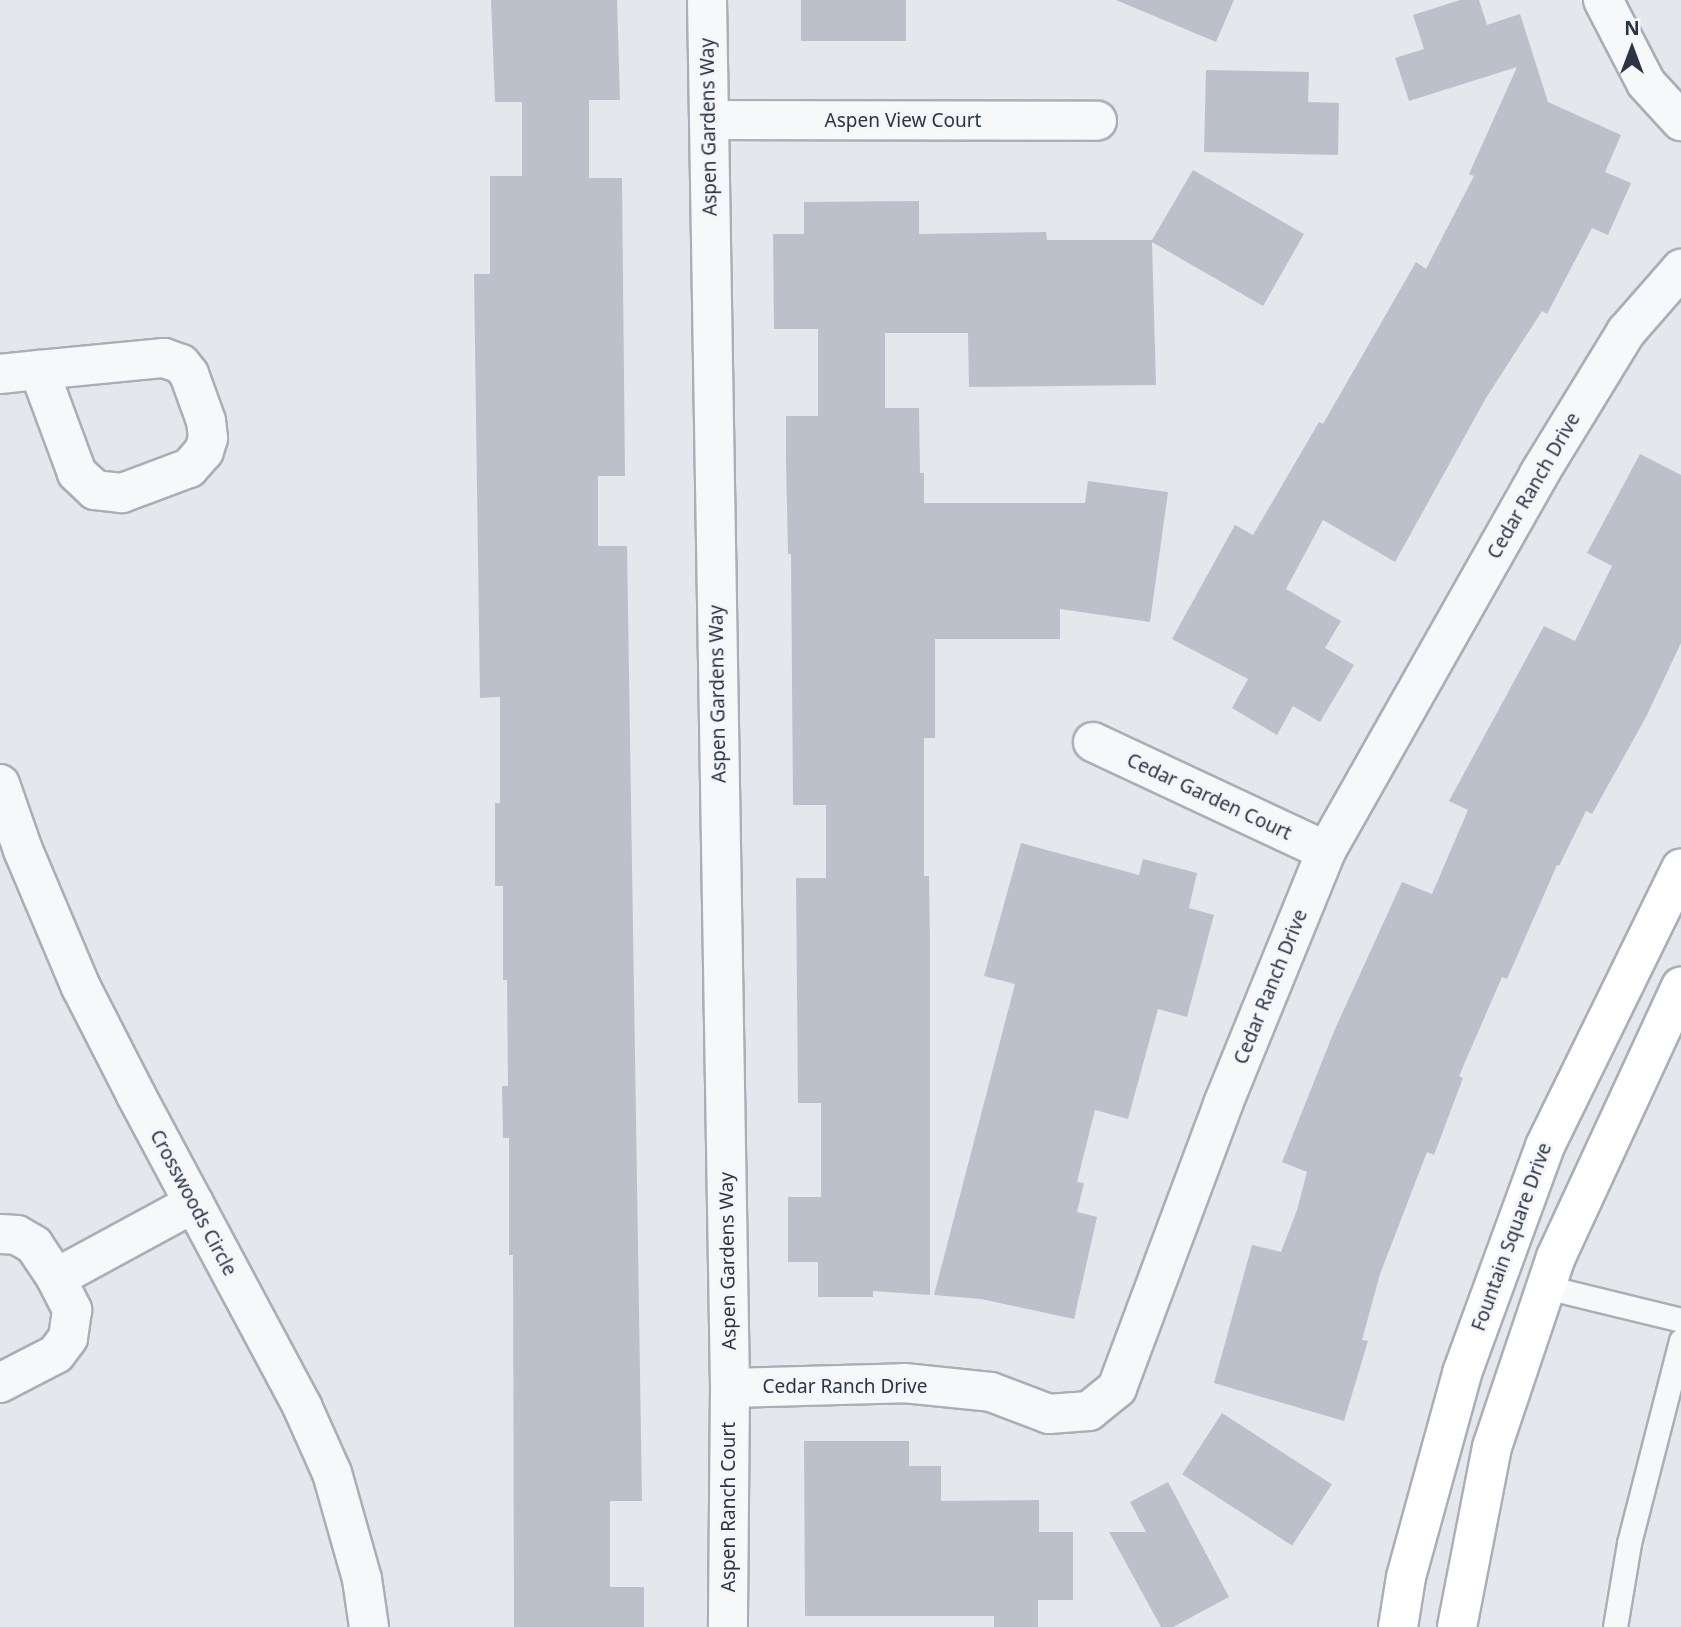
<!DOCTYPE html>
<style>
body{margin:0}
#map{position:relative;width:1681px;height:1627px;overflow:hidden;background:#e4e7ec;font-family:"Noto Sans",sans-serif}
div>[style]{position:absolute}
.building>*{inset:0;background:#bbc0ca;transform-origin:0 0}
.roads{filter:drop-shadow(2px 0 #a9aeb7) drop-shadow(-2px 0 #a9aeb7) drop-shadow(0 2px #a9aeb7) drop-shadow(0 -2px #a9aeb7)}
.lane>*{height:23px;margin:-11.5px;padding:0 11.5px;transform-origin:11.5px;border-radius:11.5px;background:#f7f8fa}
.street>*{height:38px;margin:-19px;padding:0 19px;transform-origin:19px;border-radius:19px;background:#f7f8fa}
.secondary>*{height:38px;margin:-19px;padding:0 19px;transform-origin:19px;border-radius:19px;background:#fff}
span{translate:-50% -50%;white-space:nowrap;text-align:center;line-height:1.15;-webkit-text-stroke:6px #f4f6f9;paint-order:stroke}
.street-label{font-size:19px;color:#2b3445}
.north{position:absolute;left:1597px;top:14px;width:70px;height:70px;-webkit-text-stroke:5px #f4f6f9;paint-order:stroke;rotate:0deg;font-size:19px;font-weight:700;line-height:28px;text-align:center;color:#2b3445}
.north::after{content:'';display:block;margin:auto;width:24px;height:32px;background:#2b3445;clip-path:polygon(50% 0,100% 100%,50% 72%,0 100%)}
</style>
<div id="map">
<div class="building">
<div style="clip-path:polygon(491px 0,617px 0,620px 100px,589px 100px,589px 178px,622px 178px,625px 476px,598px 476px,598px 546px,627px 546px,642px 1501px,610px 1501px,610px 1587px,644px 1587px,644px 1627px,514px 1627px,513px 1255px,509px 1255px,509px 1138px,503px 1138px,502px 1086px,508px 1086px,507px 980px,503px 980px,503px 886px,495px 886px,495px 803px,500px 803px,500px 697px,480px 698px,474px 274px,490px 274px,490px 176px,522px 176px,522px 102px,495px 102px)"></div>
<div style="left:801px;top:0;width:105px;height:41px"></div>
<div style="clip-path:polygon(1116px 0,1234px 0,1216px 42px)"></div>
<div style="clip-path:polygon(1460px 0,1479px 0,1487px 25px,1520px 14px,1548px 102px,1621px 135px,1605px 172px,1631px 183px,1608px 235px,1592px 228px,1547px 314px,1542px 311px,1486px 398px,1395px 562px,1323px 520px,1286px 589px,1341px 621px,1325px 648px,1354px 665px,1320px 722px,1293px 706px,1277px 735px,1232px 708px,1248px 679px,1172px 639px,1235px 525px,1253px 535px,1319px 422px,1323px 424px,1416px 262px,1426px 269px,1474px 176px,1469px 174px,1517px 67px,1409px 101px,1395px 58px,1424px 49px,1413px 15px)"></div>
<div style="clip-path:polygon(1206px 70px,1309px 72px,1308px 102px,1339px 103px,1338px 155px,1204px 152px)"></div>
<div style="clip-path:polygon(1193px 170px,1304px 234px,1263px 306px,1152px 242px,1156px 385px,969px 387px,968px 333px,885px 333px,885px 408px,919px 408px,920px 473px,924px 473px,924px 503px,1085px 503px,1088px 481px,1168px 492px,1150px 622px,1060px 609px,1060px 639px,935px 639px,935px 738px,924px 738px,924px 876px,929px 876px,930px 943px,930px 1295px,873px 1291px,873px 1297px,818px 1297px,818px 1262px,788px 1262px,788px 1197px,821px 1197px,821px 1103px,798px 1103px,796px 878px,826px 878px,826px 805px,793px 805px,791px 554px,788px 554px,786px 459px,786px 416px,818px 416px,818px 329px,774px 329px,773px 234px,804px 234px,804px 202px,919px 201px,919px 234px,1046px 232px,1047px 240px,1152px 240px)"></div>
<div style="clip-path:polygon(1640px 454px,1681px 475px,1681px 643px,1646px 717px,1592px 814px,1586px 811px,1559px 866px,1557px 865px,1507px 979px,1502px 977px,1459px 1076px,1463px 1078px,1434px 1155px,1427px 1152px,1380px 1274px,1362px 1340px,1368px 1341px,1344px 1421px,1214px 1383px,1252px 1245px,1281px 1252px,1297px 1210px,1307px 1172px,1282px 1162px,1335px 1029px,1402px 882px,1432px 894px,1468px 810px,1449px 801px,1544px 626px,1575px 641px,1612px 566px,1587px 553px)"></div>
<div style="clip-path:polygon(1021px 843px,1139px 875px,1143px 859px,1197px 873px,1189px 908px,1214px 915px,1187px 1017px,1158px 1009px,1128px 1119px,1095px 1110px,1077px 1182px,1084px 1183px,1077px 1212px,1097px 1217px,1074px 1319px,981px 1299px,934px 1295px,1015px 984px,984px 976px)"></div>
<div style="left:1222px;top:1413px;width:131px;height:73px;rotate:33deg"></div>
<div style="clip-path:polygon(804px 1441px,909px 1441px,909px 1466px,941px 1466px,941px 1501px,1039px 1500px,1039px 1532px,1073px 1532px,1073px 1600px,1038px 1600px,1038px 1627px,994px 1627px,994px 1616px,805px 1616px)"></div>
<div style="clip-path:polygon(1168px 1482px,1229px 1597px,1173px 1627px,1161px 1627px,1109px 1532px,1146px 1532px,1130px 1502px)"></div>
</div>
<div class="roads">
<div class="lane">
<div style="left:1546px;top:1287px;width:139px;rotate:13.7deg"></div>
<div style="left:1615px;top:1627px;width:85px;rotate:-80.5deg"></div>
<div style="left:1629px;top:1543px;width:209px;rotate:-75.6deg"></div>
</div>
<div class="street">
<div style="left:707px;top:0;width:1388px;rotate:89.05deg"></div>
<div style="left:730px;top:1388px;width:239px;rotate:90.5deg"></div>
<div style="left:1603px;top:0;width:93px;rotate:62.6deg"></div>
<div style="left:1646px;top:83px;width:52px;rotate:47.4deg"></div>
<div style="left:709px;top:120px;width:388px;rotate:0.1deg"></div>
<div style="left:164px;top:358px;width:18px;rotate:19deg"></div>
<div style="left:181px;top:364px;width:13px;rotate:51deg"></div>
<div style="left:189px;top:374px;width:50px;rotate:70.1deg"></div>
<div style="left:206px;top:421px;width:17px;rotate:83deg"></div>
<div style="left:208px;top:438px;width:14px;rotate:107deg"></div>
<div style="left:204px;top:451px;width:23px;rotate:131deg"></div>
<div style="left:189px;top:468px;width:72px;rotate:159.5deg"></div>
<div style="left:122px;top:493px;width:27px;rotate:-174deg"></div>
<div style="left:95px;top:490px;width:25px;rotate:-137deg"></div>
<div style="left:77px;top:473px;width:110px;rotate:-110.3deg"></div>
<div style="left:39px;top:370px;width:126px;rotate:-5.5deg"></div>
<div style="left:0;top:374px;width:39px;rotate:-6deg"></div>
<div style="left:1093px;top:742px;width:257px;rotate:25.1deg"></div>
<div style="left:0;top:784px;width:70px;rotate:70.8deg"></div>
<div style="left:23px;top:850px;width:149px;rotate:67.1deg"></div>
<div style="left:81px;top:987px;width:121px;rotate:63deg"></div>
<div style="left:136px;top:1095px;width:353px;rotate:61.9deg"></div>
<div style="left:302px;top:1406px;width:73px;rotate:65.9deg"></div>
<div style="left:332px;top:1473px;width:110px;rotate:74.2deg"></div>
<div style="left:362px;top:1579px;width:49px;rotate:81.7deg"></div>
<div style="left:0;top:1234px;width:17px;rotate:3deg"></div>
<div style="left:17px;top:1235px;width:20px;rotate:30deg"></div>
<div style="left:34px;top:1245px;width:40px;rotate:56deg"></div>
<div style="left:56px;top:1278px;width:36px;rotate:63deg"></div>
<div style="left:72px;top:1310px;width:28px;rotate:98deg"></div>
<div style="left:68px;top:1338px;width:20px;rotate:127deg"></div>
<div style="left:56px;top:1354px;width:63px;rotate:152.6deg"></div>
<div style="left:56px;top:1278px;width:157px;rotate:-28.5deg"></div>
<div style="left:730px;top:1388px;width:174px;rotate:-1.6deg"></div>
<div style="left:904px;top:1383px;width:87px;rotate:5.9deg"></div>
<div style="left:991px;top:1392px;width:62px;rotate:20.8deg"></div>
<div style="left:1049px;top:1414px;width:40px;rotate:-4.3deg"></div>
<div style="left:1089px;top:1411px;width:36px;rotate:-39deg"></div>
<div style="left:1117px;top:1388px;width:303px;rotate:-69.5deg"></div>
<div style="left:1223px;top:1104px;width:273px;rotate:-67.8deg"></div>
<div style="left:1326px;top:851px;width:433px;rotate:-60.5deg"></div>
<div style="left:1539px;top:474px;width:167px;rotate:-58.5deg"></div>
<div style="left:1626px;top:332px;width:84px;rotate:-48.9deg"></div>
</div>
<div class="secondary">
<div style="left:1398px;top:1627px;width:51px;rotate:-80.9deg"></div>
<div style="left:1406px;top:1577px;width:212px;rotate:-74.6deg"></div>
<div style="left:1462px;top:1373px;width:242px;rotate:-69.9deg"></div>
<div style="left:1545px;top:1146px;width:309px;rotate:-63.9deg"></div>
<div style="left:1457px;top:1627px;width:183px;rotate:-79deg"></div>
<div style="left:1492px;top:1447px;width:200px;rotate:-71.4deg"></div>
<div style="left:1556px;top:1257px;width:298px;rotate:-65.2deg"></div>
</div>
</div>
<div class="street-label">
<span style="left:903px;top:121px">Aspen View Court</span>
<span style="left:709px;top:127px;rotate:-91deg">Aspen Gardens Way</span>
<span style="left:1534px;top:486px;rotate:-60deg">Cedar Ranch Drive</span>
<span style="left:718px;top:694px;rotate:-91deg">Aspen Gardens Way</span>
<span style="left:1209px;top:797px;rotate:25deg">Cedar Garden Court</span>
<span style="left:1271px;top:987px;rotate:-68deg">Cedar Ranch Drive</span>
<span style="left:193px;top:1203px;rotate:62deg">Crosswoods Circle</span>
<span style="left:1512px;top:1237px;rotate:-70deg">Fountain Square Drive</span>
<span style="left:728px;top:1261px;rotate:-91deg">Aspen Gardens Way</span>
<span style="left:845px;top:1387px">Cedar Ranch Drive</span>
<span style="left:729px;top:1507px;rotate:-90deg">Aspen Ranch Court</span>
</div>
<div class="north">N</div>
</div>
